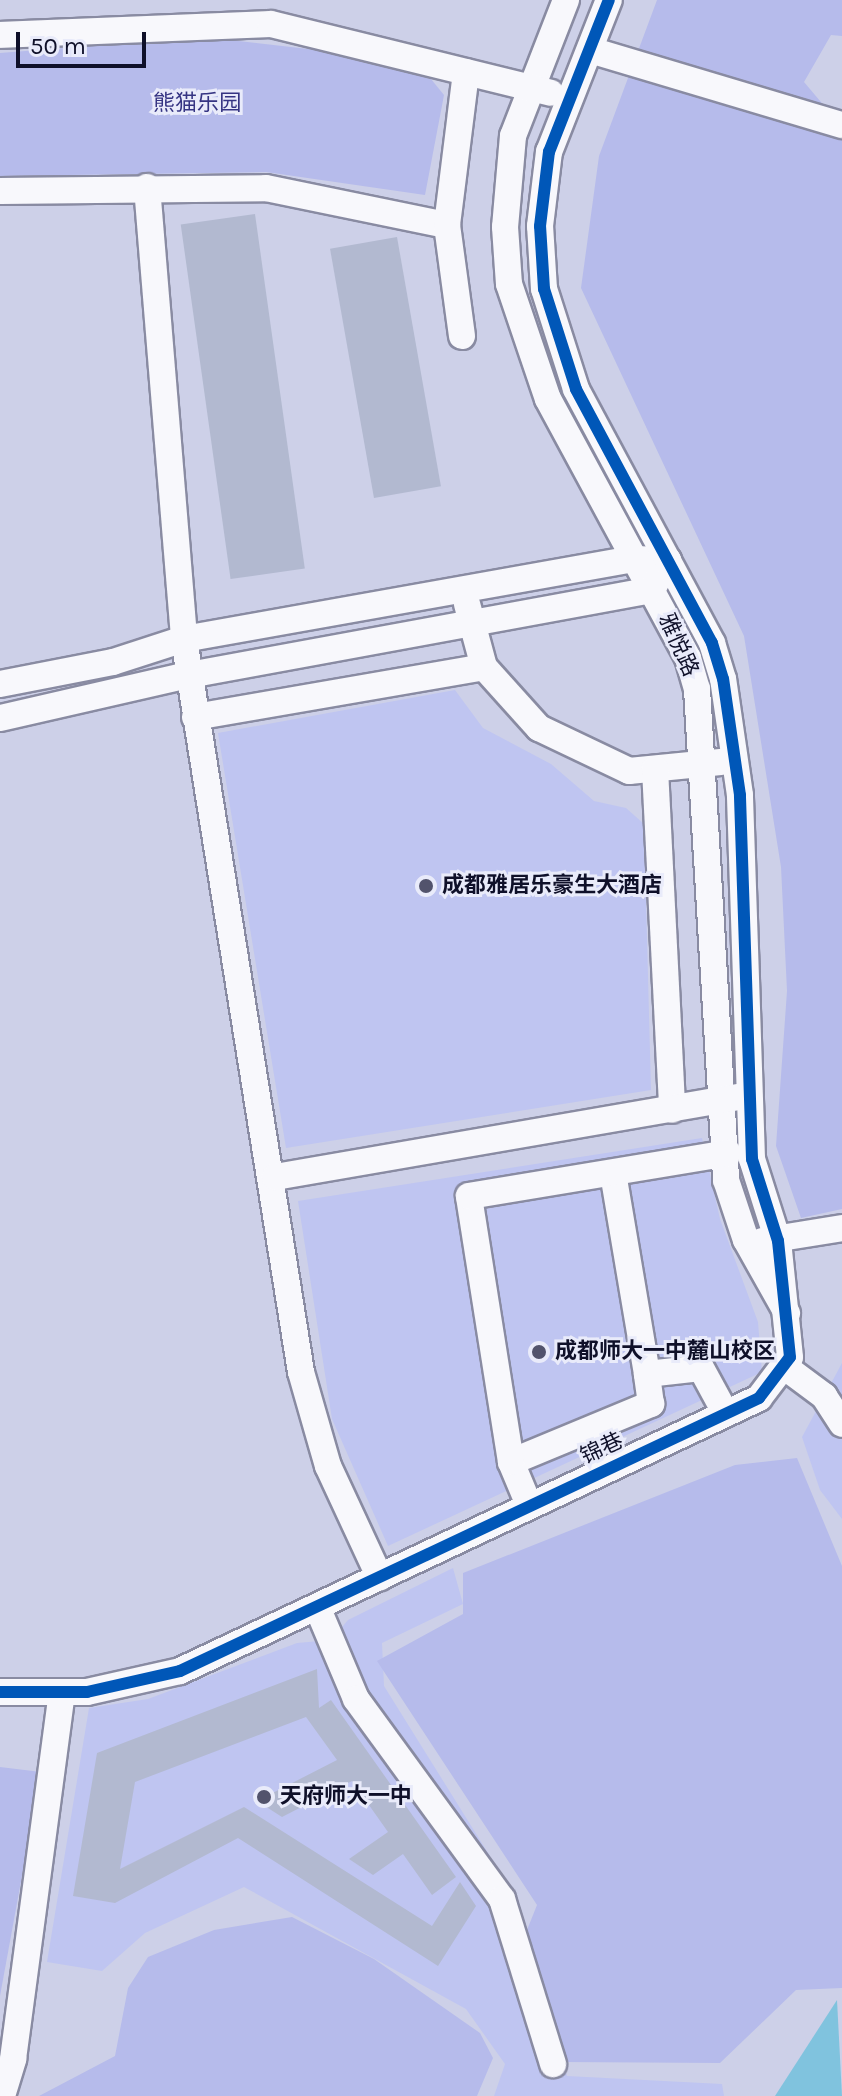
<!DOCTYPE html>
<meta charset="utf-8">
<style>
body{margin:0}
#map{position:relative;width:842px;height:2096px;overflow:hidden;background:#cdd0e8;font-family:Karla,"Noto Sans SC",sans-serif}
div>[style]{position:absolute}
.built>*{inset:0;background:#bfc5f1}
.green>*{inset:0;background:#b6bbeb}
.water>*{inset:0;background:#80c3de}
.building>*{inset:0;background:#b2b9d0;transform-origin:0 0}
.roads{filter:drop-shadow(2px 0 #898ba2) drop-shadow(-2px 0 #898ba2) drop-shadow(0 2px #898ba2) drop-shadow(0 -2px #898ba2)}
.minor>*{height:26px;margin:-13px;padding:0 13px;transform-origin:13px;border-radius:13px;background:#f8f8fc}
.cycleway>*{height:12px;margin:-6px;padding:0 6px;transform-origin:6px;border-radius:6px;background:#0057b8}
.dots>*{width:22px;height:22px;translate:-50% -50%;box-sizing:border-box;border:4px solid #e9ebfa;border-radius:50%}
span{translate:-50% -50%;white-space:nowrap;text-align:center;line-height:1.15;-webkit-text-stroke:6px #e9ebfa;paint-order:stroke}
.park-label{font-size:22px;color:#363583}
.street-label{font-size:22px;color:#0f1029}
.poi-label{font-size:22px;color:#0f1029;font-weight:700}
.left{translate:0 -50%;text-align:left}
.scale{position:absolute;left:16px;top:32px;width:130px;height:36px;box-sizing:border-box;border:4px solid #0f1029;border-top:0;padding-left:10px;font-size:24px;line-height:28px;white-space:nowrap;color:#0f1029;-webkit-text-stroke:6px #e9ebfa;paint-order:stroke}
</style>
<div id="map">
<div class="built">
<div style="clip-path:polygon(455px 690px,483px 728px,551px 764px,594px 801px,626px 808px,644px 824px,651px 1090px,286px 1148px,218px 733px)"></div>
<div style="clip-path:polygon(702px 1138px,720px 1219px,758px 1322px,762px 1372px,388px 1546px,332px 1419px,298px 1201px)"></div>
<div style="clip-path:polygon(842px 1363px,842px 1519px,820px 1490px,802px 1437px)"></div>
<div style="clip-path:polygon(453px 1568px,463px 1604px,382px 1643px,384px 1686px,513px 1893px,567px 2076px,722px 2084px,724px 2096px,494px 2096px,505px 2064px,466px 2009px,244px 1887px,145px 1933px,102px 1971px,47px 1962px,89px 1708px,148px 1699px,297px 1643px,331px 1640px,348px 1620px)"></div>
</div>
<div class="green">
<div style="clip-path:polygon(657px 0,842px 0,842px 36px,831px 35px,804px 82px,842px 127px,842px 1209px,801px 1218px,776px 1146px,787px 991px,781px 867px,744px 636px,581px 288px,599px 156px)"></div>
<div style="clip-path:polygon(204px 37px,343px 53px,431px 79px,444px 95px,425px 195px,266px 172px,0 176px,0 53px)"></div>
<div style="clip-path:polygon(797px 1458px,842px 1566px,842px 1988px,796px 1990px,720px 2063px,561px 2062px,525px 1935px,537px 1905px,377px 1661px,463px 1614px,463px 1573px,735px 1465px)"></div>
<div style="clip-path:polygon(0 1767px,41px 1772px,0 1996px)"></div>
<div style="clip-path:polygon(292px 1917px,374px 1959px,480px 2033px,493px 2058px,477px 2096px,39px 2096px,115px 2056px,128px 1988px,148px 1957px,214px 1930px)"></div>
</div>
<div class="water">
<div style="clip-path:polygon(837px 2000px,842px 2096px,775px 2096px)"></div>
</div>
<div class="building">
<div style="left:255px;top:214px;width:358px;height:75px;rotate:82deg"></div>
<div style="left:397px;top:237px;width:253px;height:68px;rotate:80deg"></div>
<div style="clip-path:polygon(317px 1669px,319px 1708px,331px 1700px,456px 1877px,432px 1895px,403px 1854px,373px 1875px,349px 1859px,388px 1832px,352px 1781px,282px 1817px,257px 1801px,337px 1760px,306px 1717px,135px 1782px,120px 1869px,244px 1807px,432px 1926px,460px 1882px,476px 1906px,438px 1966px,238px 1838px,115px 1903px,73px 1896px,97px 1753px)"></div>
</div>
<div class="roads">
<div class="minor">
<div style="left:566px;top:0;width:146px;rotate:111.3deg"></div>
<div style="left:513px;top:136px;width:91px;rotate:95deg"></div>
<div style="left:505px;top:227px;width:57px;rotate:86deg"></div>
<div style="left:509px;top:284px;width:121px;rotate:71.3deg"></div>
<div style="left:548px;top:399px;width:294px;rotate:61.6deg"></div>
<div style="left:688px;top:658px;width:32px;rotate:74deg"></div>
<div style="left:697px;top:689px;width:492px;rotate:86.6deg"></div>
<div style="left:726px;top:1180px;width:63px;rotate:71.6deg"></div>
<div style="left:746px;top:1240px;width:84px;rotate:60.7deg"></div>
<div style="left:0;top:35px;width:271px;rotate:-2.3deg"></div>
<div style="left:271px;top:24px;width:288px;rotate:13.8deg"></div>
<div style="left:590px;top:50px;width:263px;rotate:16.6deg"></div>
<div style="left:147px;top:187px;width:454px;rotate:85.3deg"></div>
<div style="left:184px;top:639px;width:742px;rotate:80.93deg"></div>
<div style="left:301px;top:1372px;width:98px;rotate:74deg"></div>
<div style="left:328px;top:1466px;width:123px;rotate:65.1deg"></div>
<div style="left:0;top:191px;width:266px;rotate:-0.6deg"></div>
<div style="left:266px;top:188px;width:185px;rotate:11.6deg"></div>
<div style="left:462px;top:336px;width:112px;rotate:-97.7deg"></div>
<div style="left:447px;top:225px;width:154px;rotate:-82.9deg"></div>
<div style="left:467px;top:604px;width:65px;rotate:74.9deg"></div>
<div style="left:484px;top:667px;width:82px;rotate:48deg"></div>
<div style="left:539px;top:728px;width:100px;rotate:25.5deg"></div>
<div style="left:629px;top:771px;width:92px;rotate:-5.6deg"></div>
<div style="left:0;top:684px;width:115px;rotate:-11deg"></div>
<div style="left:113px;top:662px;width:75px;rotate:-17.9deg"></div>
<div style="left:184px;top:639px;width:457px;rotate:-10.1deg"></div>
<div style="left:634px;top:559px;width:34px;rotate:2deg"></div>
<div style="left:668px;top:560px;width:34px;rotate:118deg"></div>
<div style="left:652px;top:590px;width:472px;rotate:169.6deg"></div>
<div style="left:188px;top:675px;width:193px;rotate:167.1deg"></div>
<div style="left:195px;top:717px;width:293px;rotate:-9.8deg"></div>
<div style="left:655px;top:769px;width:341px;rotate:87.1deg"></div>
<div style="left:613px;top:1173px;width:204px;rotate:80.4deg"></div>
<div style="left:647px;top:1374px;width:54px;rotate:-6.3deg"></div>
<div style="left:701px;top:1368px;width:52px;rotate:61.5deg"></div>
<div style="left:275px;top:1177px;width:471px;rotate:-9.8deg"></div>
<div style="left:762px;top:1241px;width:81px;rotate:-9.2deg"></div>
<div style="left:785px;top:1367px;width:49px;rotate:36.6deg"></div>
<div style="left:824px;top:1396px;width:33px;rotate:57deg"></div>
<div style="left:511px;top:1462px;width:152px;rotate:-22.5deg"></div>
<div style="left:651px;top:1404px;width:30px;rotate:-98deg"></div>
<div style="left:529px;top:1505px;width:47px;rotate:-112.7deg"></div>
<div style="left:511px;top:1462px;width:269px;rotate:-99deg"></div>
<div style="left:469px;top:1196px;width:263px;rotate:-9.4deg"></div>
<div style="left:318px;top:1609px;width:98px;rotate:67.1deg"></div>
<div style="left:356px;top:1699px;width:248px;rotate:53.9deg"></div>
<div style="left:502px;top:1899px;width:173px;rotate:72.8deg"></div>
<div style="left:0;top:1692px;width:87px"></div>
<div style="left:87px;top:1692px;width:95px;rotate:-12.7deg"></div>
<div style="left:180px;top:1671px;width:640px;rotate:-25.24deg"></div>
<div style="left:759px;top:1398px;width:51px;rotate:-52.9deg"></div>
<div style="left:790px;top:1357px;width:117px;rotate:-95.9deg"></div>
<div style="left:778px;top:1241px;width:86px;rotate:-107.6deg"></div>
<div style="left:752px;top:1159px;width:364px;rotate:-91.9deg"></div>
<div style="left:740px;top:795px;width:117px;rotate:-98.3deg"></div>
<div style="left:723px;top:679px;width:38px;rotate:-107deg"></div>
<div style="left:712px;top:643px;width:288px;rotate:-118.2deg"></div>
<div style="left:576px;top:389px;width:105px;rotate:-107.7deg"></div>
<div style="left:544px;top:289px;width:63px;rotate:-93.6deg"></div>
<div style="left:540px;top:226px;width:75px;rotate:-83.1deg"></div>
<div style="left:549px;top:152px;width:163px;rotate:-68.5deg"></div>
<div style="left:2px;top:2096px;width:39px;rotate:-73deg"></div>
<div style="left:13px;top:2059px;width:368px;rotate:-82.4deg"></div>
</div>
</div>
<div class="cycleway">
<div style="left:0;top:1692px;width:87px"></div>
<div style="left:87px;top:1692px;width:95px;rotate:-12.7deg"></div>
<div style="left:180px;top:1671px;width:640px;rotate:-25.24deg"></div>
<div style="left:759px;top:1398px;width:51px;rotate:-52.9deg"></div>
<div style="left:790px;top:1357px;width:117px;rotate:-95.9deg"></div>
<div style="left:778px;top:1241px;width:86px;rotate:-107.6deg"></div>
<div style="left:752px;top:1159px;width:364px;rotate:-91.9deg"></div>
<div style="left:740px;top:795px;width:117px;rotate:-98.3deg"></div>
<div style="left:723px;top:679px;width:38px;rotate:-107deg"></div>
<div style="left:712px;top:643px;width:288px;rotate:-118.2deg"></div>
<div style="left:576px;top:389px;width:105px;rotate:-107.7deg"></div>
<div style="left:544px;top:289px;width:63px;rotate:-93.6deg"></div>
<div style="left:540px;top:226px;width:75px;rotate:-83.1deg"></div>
<div style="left:549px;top:152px;width:163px;rotate:-68.5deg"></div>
</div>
<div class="dots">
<div style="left:426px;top:886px;background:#52536c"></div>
<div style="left:539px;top:1352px;background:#52536c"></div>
<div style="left:264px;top:1797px;background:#52536c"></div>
</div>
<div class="park-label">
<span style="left:197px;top:104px">熊猫乐园</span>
</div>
<div class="street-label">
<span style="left:678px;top:645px;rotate:66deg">雅悦路</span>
<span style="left:602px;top:1449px;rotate:-25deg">锦巷</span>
</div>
<div class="poi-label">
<span class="left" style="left:442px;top:886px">成都雅居乐豪生大酒店</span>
<span class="left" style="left:555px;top:1352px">成都师大一中麓山校区</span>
<span class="left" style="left:280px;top:1797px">天府师大一中</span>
</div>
<div class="scale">50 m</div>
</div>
